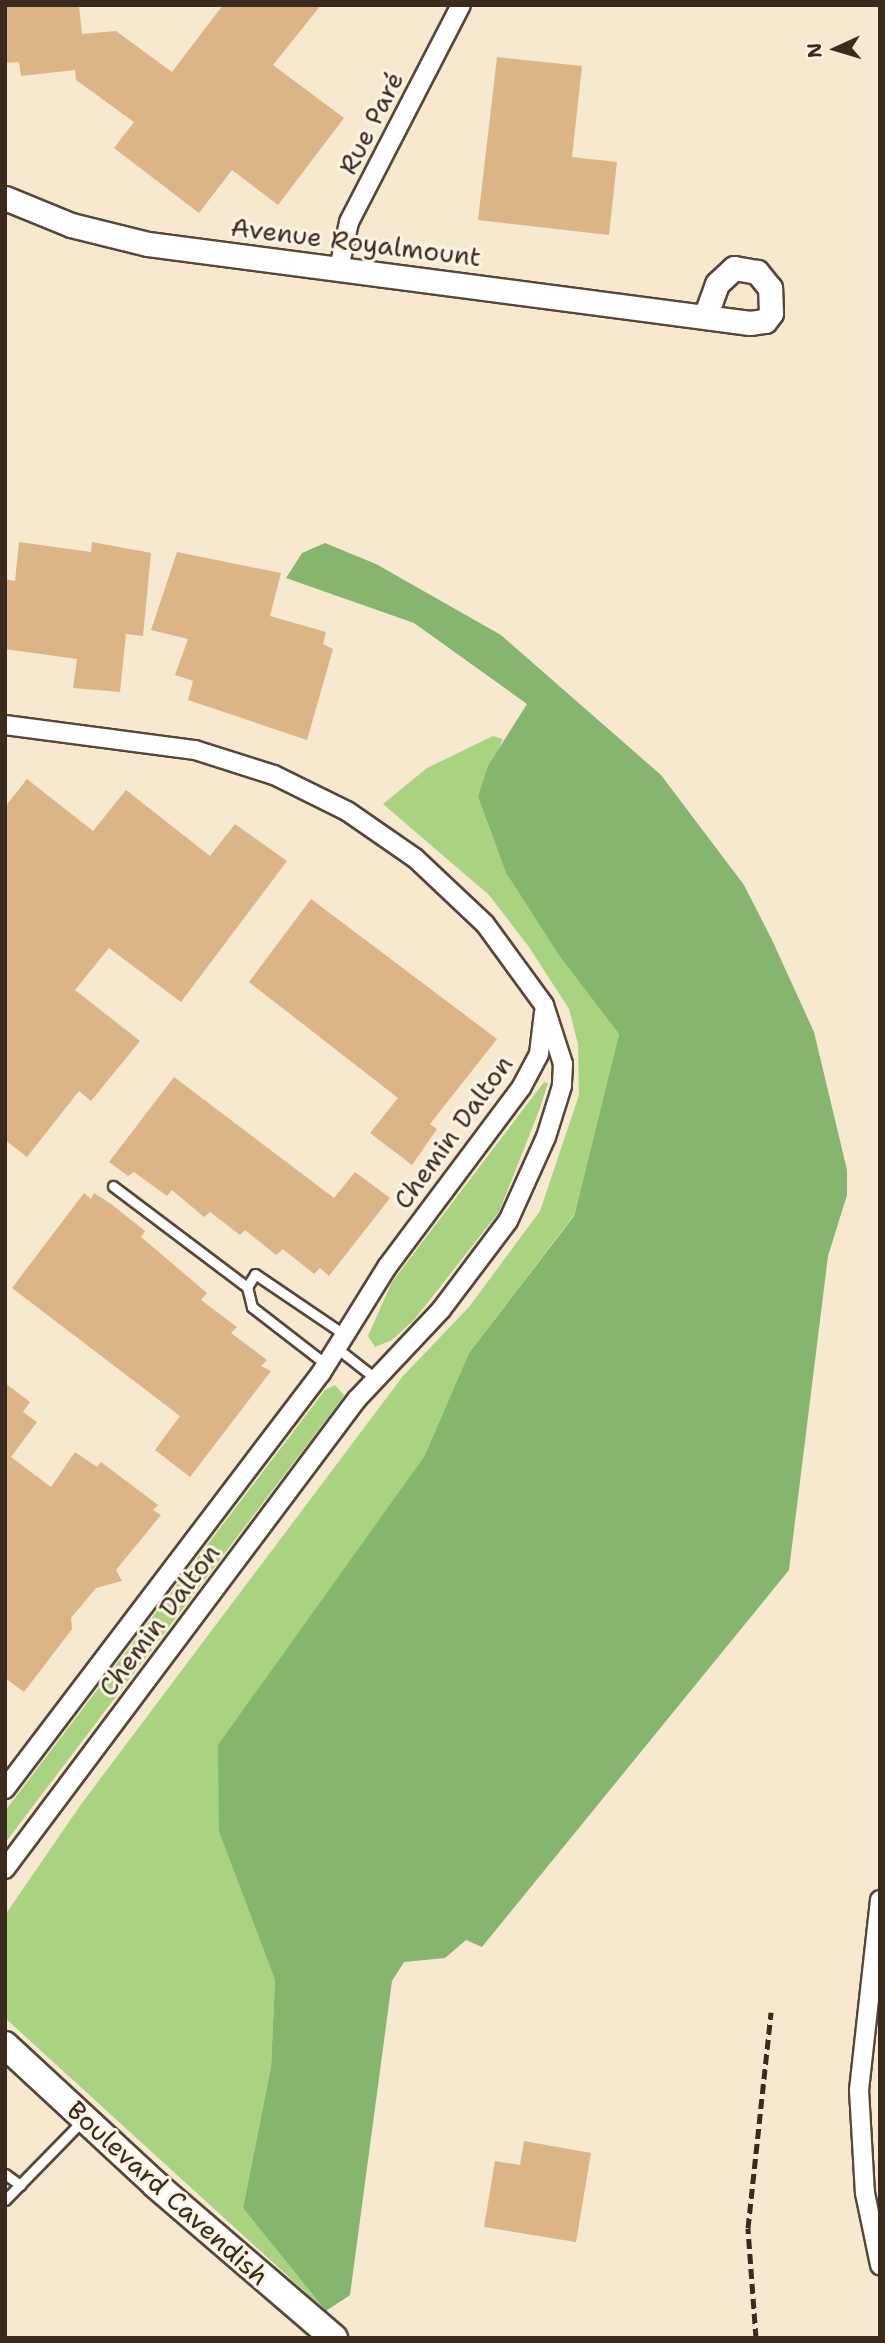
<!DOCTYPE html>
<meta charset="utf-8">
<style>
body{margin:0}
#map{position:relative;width:885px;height:2343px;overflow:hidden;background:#f6e9d0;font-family:"Shantell Sans",sans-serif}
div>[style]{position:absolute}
.green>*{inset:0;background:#a9d380}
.forest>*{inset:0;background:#86b56e}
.building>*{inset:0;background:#dbb585}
.roads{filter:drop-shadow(2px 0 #574739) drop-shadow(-2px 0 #574739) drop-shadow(0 2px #574739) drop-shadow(0 -2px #574739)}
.service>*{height:9px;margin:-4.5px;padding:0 4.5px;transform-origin:4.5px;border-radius:4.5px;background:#fff}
.minor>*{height:18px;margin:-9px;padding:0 9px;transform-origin:9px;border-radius:9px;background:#fff}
.tertiary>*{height:23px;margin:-11.5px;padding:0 11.5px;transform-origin:11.5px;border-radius:11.5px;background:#fff}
.secondary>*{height:26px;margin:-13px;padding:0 13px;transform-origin:13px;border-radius:13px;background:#fff}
.rail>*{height:5px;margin-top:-2.5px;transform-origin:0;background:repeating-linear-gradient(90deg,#3b2a1e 0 10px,transparent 0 15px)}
span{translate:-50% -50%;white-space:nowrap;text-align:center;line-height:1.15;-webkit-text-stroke:6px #fcf5e5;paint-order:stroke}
.street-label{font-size:26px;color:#3b2a1e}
.frame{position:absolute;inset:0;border:7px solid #3b2a1e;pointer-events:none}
.north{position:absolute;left:801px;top:14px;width:70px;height:70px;-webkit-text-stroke:5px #fcf5e5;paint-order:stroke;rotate:266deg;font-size:19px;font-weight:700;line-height:28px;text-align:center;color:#3b2a1e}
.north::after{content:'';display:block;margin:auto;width:24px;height:32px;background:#3b2a1e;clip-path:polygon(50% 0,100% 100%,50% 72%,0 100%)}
</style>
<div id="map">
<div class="green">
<div style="clip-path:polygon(493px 736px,503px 739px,478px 797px,506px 873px,560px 957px,619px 1034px,574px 1215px,469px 1353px,424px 1457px,219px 1832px,275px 1980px,271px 2067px,243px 2208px,326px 2311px,5px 2018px,5px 1915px,82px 1803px,403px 1376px,469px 1307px,540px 1211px,579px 1095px,578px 1044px,569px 1009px,529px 947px,489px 895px,383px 804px,427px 768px)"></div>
<div style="clip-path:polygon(544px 1082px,548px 1083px,540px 1108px,499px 1212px,414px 1320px,392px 1340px,375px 1347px,368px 1336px,392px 1282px)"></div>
<div style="clip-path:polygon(335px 1385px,344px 1395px,341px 1400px,5px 1843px,5px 1811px,325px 1390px)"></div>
</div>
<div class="forest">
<div style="clip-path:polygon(325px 543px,376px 564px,501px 635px,661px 775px,744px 885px,772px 940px,814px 1032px,847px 1170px,847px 1195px,828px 1256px,789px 1570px,482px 1947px,466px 1940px,445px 1958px,404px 1962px,392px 1981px,350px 2295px,326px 2311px,243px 2208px,271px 2067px,275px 1980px,219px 1832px,218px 1745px,424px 1457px,469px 1353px,574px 1216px,619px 1034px,560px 957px,506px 873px,478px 797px,488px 766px,527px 704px,414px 623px,286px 578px,302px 553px)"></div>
</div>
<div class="building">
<div style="clip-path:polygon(5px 5px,79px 5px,82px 34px,116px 31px,172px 72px,223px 5px,321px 5px,273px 65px,344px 118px,278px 205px,232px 170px,199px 213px,114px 148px,134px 122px,76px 80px,75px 70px,21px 76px,19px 62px,5px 63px)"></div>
<div style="clip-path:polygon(497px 57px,582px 66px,572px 157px,617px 162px,609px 235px,478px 220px)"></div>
<div style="clip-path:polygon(19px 542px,91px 552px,92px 542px,151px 553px,143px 636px,126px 634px,120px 692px,73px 688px,77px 659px,5px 649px,5px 579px,15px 581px)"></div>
<div style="clip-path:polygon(177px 552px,281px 573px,270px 616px,326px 632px,323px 644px,333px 649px,307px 740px,188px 700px,193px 681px,175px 675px,188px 639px,151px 630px)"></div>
<div style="clip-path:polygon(27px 779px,93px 831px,126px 790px,210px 856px,235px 824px,287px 861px,181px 1002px,109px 948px,75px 990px,140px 1041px,91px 1101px,79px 1091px,27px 1157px,5px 1140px,5px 807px)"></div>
<div style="clip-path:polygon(311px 899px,497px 1039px,430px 1124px,437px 1129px,412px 1165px,370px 1133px,398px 1098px,249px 982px)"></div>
<div style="clip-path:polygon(174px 1077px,334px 1198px,355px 1172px,390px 1198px,329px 1276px,320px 1268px,314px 1274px,283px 1249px,276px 1255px,245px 1230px,240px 1235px,210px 1212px,204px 1217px,172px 1190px,167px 1196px,134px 1172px,128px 1176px,109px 1162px)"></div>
<div style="clip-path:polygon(84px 1193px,91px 1199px,94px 1193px,111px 1204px,145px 1231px,141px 1237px,207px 1293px,201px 1300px,237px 1327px,231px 1333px,267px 1360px,261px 1366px,271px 1371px,190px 1477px,155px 1450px,180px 1416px,12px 1288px)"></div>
<div style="clip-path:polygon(5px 1383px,30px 1402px,23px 1412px,37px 1422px,11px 1457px,51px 1487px,75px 1452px,97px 1467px,101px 1462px,158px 1505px,153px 1510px,161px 1515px,116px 1570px,122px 1581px,96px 1588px,71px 1618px,72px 1629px,24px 1692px,5px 1678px)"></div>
<div style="clip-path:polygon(524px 2141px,591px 2153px,576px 2242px,484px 2227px,495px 2161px,520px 2165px)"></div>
</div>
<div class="roads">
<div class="service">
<div style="left:113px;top:1186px;width:168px;rotate:37deg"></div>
<div style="left:338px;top:1349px;width:47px;rotate:38.1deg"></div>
<div style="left:327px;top:1365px;width:95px;rotate:-142.3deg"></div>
<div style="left:252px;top:1307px;width:21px;rotate:-104deg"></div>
<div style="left:247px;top:1287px;width:15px;rotate:-58deg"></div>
<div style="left:255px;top:1274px;width:109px;rotate:34.1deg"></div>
<div style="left:5px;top:2174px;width:19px;rotate:36deg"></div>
<div style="left:5px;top:2200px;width:112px;rotate:-45.7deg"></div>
</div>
<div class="minor">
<div style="left:339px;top:268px;width:47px;rotate:-77.7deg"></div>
<div style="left:349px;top:222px;width:244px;rotate:-62.7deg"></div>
<div style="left:5px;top:725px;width:192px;rotate:7.5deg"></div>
<div style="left:195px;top:750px;width:83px;rotate:17.6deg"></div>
<div style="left:274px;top:775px;width:81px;rotate:26.3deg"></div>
<div style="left:347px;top:811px;width:83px;rotate:34.7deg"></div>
<div style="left:415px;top:858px;width:96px;rotate:43.3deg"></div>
<div style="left:485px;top:924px;width:100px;rotate:53.9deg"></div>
<div style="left:544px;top:1005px;width:62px;rotate:72.1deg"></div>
<div style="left:563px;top:1064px;width:22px;rotate:93deg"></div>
<div style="left:562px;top:1086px;width:53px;rotate:107.4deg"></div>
<div style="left:546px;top:1137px;width:92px;rotate:114.3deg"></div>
<div style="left:508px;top:1221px;width:111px;rotate:127deg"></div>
<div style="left:441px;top:1310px;width:122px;rotate:133.3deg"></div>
<div style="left:357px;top:1399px;width:587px;rotate:126.83deg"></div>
<div style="left:5px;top:1789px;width:522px;rotate:-52.78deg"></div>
<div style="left:321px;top:1373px;width:125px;rotate:-58.1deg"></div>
<div style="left:387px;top:1267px;width:224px;rotate:-53.2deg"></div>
<div style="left:521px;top:1088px;width:38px;rotate:-62deg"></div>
<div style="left:539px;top:1054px;width:42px;rotate:-83.2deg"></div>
<div style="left:880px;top:1900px;width:191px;rotate:96.3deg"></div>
<div style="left:859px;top:2090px;width:103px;rotate:86.7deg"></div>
<div style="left:865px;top:2193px;width:74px;rotate:78.2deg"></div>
</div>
<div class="tertiary">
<div style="left:5px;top:198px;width:71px;rotate:22.2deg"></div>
<div style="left:71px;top:225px;width:79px;rotate:13.9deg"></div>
<div style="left:148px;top:244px;width:607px;rotate:7.48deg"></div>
<div style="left:750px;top:323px;width:15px;rotate:-8deg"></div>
<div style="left:765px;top:321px;width:10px;rotate:-53deg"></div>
<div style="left:771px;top:313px;width:25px;rotate:-92deg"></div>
<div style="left:770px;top:288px;width:21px;rotate:-129deg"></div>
<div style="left:757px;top:272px;width:23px;rotate:-170deg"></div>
<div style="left:734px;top:268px;width:23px;rotate:137deg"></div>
<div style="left:717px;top:284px;width:33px;rotate:110deg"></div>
</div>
<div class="secondary">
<div style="left:5px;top:2045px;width:206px;rotate:42.8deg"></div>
<div style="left:156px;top:2185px;width:235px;rotate:40.7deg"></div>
</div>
</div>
<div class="rail">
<div style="left:756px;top:2338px;width:110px;rotate:-94.2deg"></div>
<div style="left:748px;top:2228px;width:217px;rotate:-83.9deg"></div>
</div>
<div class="street-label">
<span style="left:371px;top:123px;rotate:-63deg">Rue Paré</span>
<span style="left:356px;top:242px;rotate:7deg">Avenue Royalmount</span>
<span style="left:453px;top:1132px;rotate:-54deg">Chemin Dalton</span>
<span style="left:159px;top:1620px;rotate:-53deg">Chemin Dalton</span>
<span style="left:168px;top:2193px;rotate:42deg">Boulevard Cavendish</span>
</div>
<div class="frame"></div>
<div class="north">N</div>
</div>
